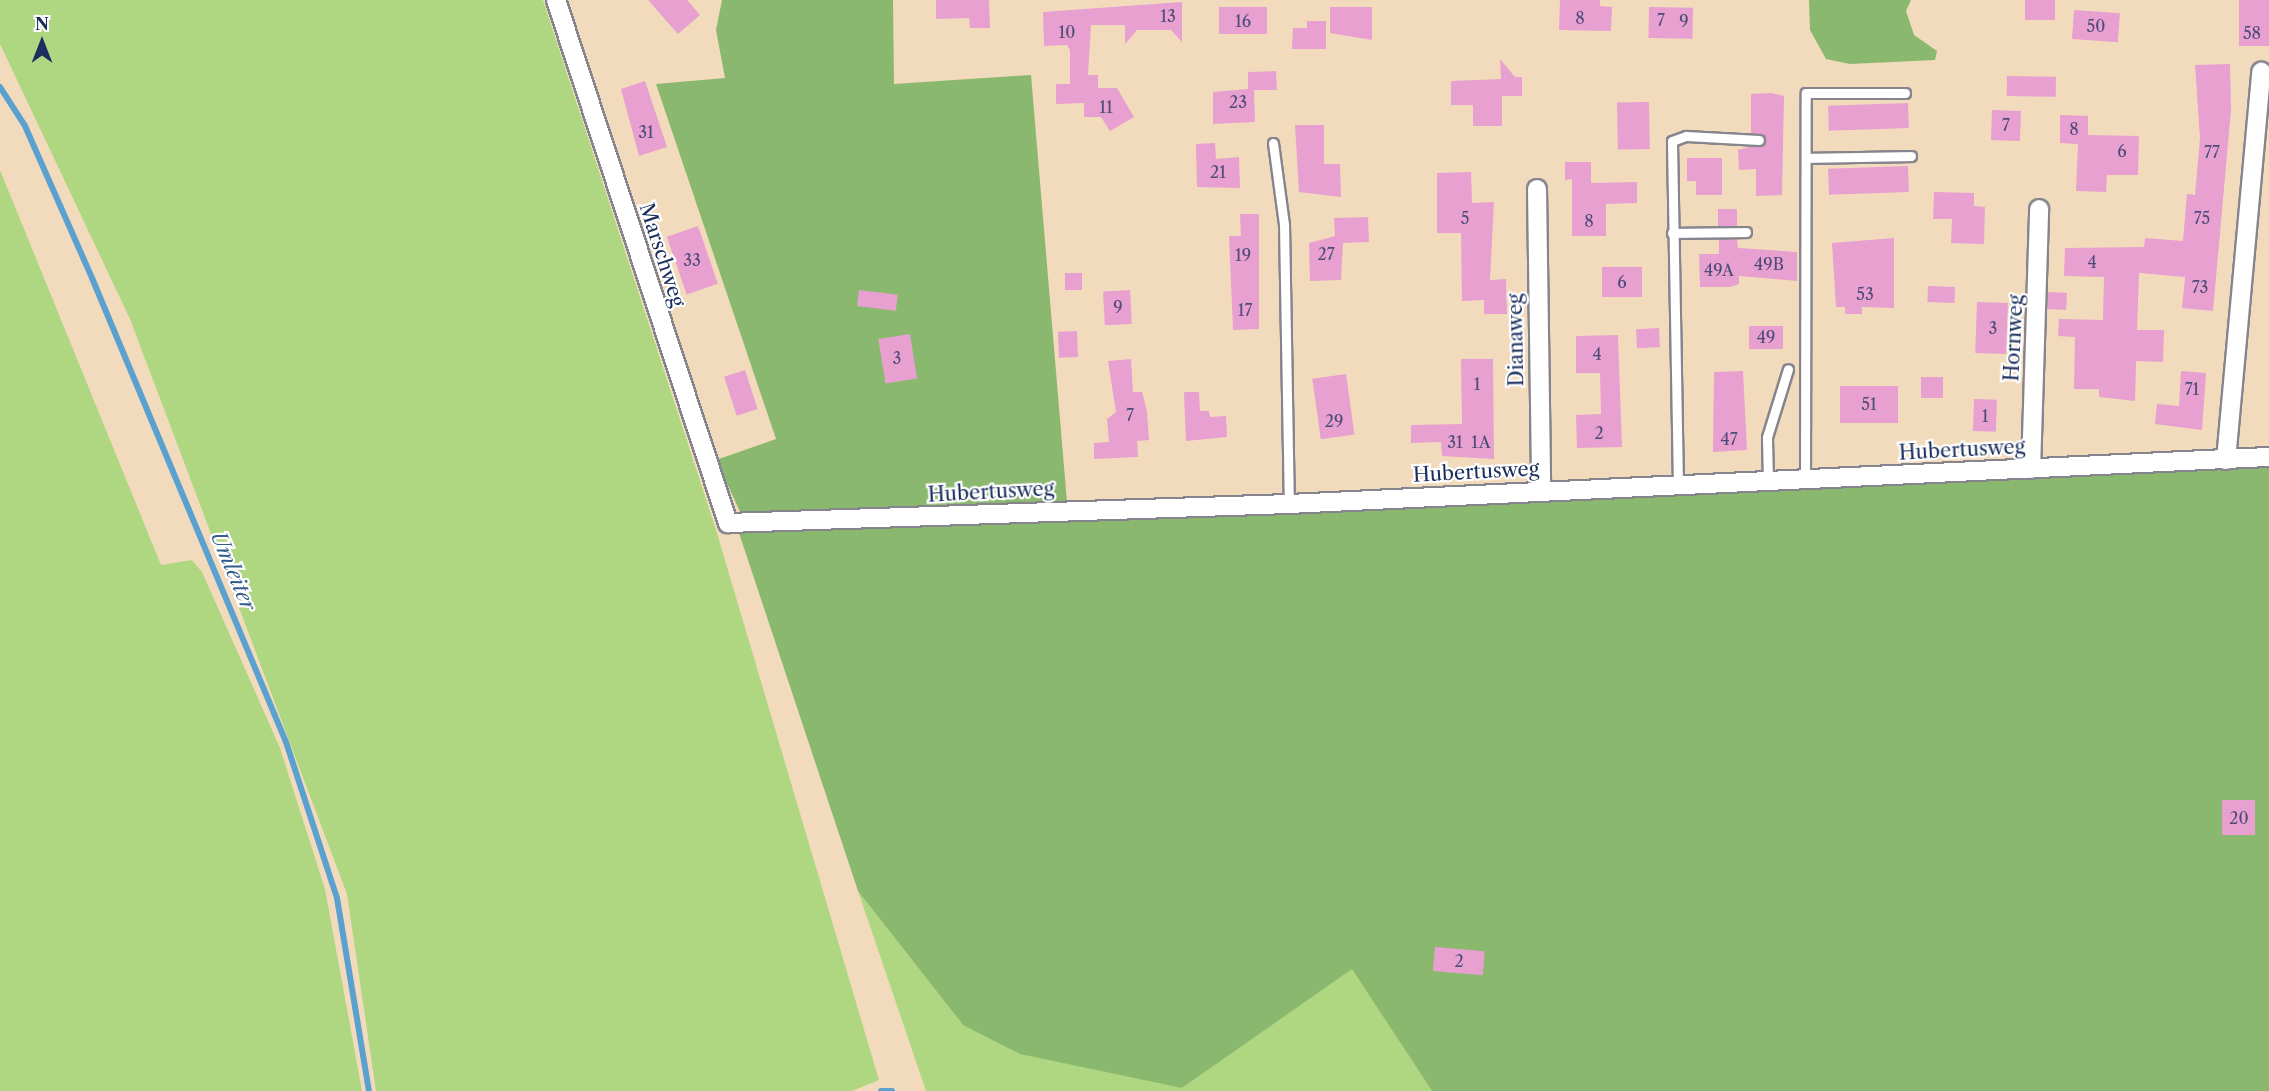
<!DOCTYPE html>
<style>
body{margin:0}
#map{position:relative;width:2269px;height:1091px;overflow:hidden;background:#f2dbbc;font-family:"Libre Caslon Text",serif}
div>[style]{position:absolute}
.green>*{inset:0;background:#afd781}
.forest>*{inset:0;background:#8bb86f}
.stream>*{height:6px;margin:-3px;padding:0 3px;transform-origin:3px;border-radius:3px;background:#5aa1d0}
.building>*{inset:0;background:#e7a0d0;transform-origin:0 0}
.roads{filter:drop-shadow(2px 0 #86858d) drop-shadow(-2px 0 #86858d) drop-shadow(0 2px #86858d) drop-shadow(0 -2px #86858d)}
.service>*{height:9px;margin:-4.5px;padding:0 4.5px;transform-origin:4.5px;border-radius:4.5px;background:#fff}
.minor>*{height:18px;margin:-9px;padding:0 9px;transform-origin:9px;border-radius:9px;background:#fff}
span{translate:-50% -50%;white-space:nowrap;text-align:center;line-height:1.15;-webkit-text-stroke:4.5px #fff;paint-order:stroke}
.number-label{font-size:16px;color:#4e4b7a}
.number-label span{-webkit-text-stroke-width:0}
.street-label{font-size:20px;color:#1b2f5e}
.water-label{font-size:21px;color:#345d8c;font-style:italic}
.north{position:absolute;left:12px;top:12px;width:60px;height:60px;-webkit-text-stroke:4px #fff;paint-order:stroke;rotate:0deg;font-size:16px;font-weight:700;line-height:24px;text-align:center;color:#1b2f5e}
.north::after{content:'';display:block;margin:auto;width:21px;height:27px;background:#1b2f5e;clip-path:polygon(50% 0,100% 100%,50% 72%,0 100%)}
</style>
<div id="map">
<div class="green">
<div style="clip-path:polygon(0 0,543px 0,717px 533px,879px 1080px,852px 1091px,376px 1091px,347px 894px,130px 319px,0 44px)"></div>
<div style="clip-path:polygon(0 170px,161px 565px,192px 560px,202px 572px,280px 748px,325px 889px,362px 1091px,0 1091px)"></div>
<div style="clip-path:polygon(858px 891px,963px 1025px,1182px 1088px,1352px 968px,1432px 1091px,926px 1091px)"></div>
</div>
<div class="forest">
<div style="clip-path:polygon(722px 0,893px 0,894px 84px,1031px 75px,1067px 502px,743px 518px,716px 460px,776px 439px,656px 84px,725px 78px,716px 30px)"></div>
<div style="clip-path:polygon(1809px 0,1911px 0,1906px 11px,1914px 35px,1937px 51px,1935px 60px,1850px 64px,1826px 59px,1810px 30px)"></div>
<div style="clip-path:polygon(2269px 464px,2269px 1091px,1432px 1091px,1352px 969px,1182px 1088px,1020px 1054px,963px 1025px,858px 891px,738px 530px)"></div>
</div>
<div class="stream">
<div style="left:0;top:87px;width:46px;rotate:57.3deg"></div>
<div style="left:25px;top:126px;width:166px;rotate:66.2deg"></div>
<div style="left:92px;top:278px;width:503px;rotate:67.31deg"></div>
<div style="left:286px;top:742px;width:164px;rotate:71.9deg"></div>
<div style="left:337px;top:898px;width:196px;rotate:80.6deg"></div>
<div style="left:881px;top:1091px;width:11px"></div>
</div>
<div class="building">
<div style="clip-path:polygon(648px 0,687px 0,700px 15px,678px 34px)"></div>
<div style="clip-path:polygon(936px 0,989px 0,990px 28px,970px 28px,969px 18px,936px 19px)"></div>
<div style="clip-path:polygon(1560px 0,1600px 0,1600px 6px,1612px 7px,1611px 31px,1559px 30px)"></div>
<div style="left:2025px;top:0;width:30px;height:20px"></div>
<div style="left:2239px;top:0;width:30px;height:46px"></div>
<div style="clip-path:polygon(1182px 2px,1182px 42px,1171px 30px,1137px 30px,1125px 44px,1125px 25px,1091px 25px,1088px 75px,1098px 75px,1098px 88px,1117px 88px,1134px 117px,1110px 131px,1101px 117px,1084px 117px,1084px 103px,1056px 104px,1056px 84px,1070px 84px,1070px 50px,1067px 45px,1044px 46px,1043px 12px)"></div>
<div style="left:1267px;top:7px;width:27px;height:48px;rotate:90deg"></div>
<div style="clip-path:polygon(1330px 7px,1372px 7px,1372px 40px,1330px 33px)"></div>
<div style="left:1649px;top:7px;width:44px;height:31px;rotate:1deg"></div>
<div style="left:2074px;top:10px;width:46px;height:29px;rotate:4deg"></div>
<div style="clip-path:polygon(1307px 21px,1326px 21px,1326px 49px,1292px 49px,1293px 28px,1307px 28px)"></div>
<div style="clip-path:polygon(1500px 59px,1515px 77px,1522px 77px,1522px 96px,1502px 96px,1502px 126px,1473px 126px,1473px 105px,1451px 105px,1451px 81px,1501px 79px)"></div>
<div style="clip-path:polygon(2230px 64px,2231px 110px,2213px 311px,2182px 308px,2185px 277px,2139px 273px,2137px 330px,2164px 330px,2163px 362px,2136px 361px,2135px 401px,2099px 397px,2099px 389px,2074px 389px,2075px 337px,2058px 336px,2059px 319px,2103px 320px,2104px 277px,2064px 276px,2065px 248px,2144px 247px,2145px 238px,2183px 241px,2187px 194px,2195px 195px,2200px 138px,2195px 65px)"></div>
<div style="clip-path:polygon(1276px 71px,1277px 90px,1254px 90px,1255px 122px,1213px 124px,1213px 92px,1248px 89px,1248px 72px)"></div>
<div style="left:2007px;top:76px;width:49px;height:20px;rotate:1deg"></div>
<div style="clip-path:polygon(645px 81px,667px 147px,639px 156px,621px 89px)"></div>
<div style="clip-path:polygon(1771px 93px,1784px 96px,1782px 195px,1756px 196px,1756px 169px,1739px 170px,1738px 150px,1765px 143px,1763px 135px,1751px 133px,1751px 94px)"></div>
<div style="left:1649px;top:102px;width:47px;height:32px;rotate:89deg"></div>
<div style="left:1908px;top:103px;width:25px;height:80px;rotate:88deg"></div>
<div style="left:1992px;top:110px;width:29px;height:30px;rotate:2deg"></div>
<div style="clip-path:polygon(2060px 115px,2088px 116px,2088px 135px,2139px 136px,2138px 175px,2107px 175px,2106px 192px,2076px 191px,2078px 144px,2060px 143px)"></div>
<div style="clip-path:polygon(1295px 125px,1324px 125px,1324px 164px,1340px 164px,1341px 197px,1299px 192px)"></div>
<div style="clip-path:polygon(1215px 143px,1216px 159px,1239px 157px,1240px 188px,1197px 187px,1196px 144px)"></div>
<div style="clip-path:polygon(1687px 158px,1722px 158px,1722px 195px,1696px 195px,1696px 181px,1687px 181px)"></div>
<div style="clip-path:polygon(1565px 162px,1591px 162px,1591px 183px,1637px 182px,1637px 203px,1606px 204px,1606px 236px,1572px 236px,1572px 179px,1565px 180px)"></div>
<div style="left:1908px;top:166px;width:26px;height:80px;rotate:88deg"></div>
<div style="clip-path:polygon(1471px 172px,1472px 203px,1494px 202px,1490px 280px,1506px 279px,1507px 314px,1484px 314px,1484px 300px,1462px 301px,1461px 233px,1437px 233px,1437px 173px)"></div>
<div style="clip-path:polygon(1934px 192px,1974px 193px,1974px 206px,1985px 207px,1984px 244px,1951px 243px,1952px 219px,1933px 219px)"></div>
<div style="left:1718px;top:209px;width:19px;height:17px"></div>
<div style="clip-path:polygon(1240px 214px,1259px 214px,1259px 329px,1233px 330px,1229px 236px,1241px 236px)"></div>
<div style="clip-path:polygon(1368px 217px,1369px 242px,1343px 243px,1341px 280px,1310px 281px,1309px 243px,1335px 236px,1334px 218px)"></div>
<div style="left:698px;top:226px;width:61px;height:33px;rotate:71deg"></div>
<div style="clip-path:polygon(1894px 238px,1894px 308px,1862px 307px,1862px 314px,1845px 314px,1845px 307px,1836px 307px,1832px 243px)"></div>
<div style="clip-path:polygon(1719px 239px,1737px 239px,1738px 248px,1797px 252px,1797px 281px,1739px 276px,1739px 284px,1730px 287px,1700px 287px,1699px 254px,1719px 254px)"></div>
<div style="left:1602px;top:267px;width:40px;height:30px"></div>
<div style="left:1065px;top:273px;width:17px;height:17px"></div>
<div style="left:1928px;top:286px;width:27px;height:16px;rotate:2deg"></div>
<div style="left:859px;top:290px;width:39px;height:16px;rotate:7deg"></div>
<div style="left:1130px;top:290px;width:34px;height:27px;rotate:87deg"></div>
<div style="left:2048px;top:292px;width:19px;height:17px;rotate:3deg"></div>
<div style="left:1977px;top:302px;width:31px;height:51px;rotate:2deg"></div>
<div style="left:1749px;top:326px;width:34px;height:23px"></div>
<div style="left:1659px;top:328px;width:19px;height:23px;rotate:87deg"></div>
<div style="left:1077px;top:331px;width:26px;height:19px;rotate:88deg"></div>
<div style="left:910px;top:334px;width:45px;height:32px;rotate:81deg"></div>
<div style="clip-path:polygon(1618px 335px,1622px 447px,1577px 448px,1576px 415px,1601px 414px,1600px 373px,1576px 373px,1576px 336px)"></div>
<div style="clip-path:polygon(1131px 359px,1133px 392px,1142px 392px,1147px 411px,1149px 440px,1137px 441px,1138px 457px,1094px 459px,1094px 443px,1109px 442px,1107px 419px,1116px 412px,1108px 361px)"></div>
<div style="clip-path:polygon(1461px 359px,1493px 359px,1494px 459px,1442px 456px,1441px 442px,1411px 443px,1411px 425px,1462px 424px)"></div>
<div style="left:745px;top:370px;width:41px;height:22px;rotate:72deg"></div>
<div style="clip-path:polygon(1743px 371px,1747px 450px,1713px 452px,1714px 372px)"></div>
<div style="clip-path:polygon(2181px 371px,2206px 373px,2202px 430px,2155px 424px,2157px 404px,2179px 406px)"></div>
<div style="left:1346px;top:374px;width:61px;height:34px;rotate:82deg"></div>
<div style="left:1921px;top:377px;width:22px;height:21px"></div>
<div style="left:1840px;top:386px;width:58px;height:37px"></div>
<div style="clip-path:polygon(1184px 392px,1199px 392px,1200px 411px,1209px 411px,1210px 417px,1226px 416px,1227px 437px,1186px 441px)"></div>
<div style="left:1974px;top:399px;width:23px;height:32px;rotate:2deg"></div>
<div style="left:2222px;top:800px;width:33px;height:35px"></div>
<div style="left:1435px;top:947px;width:50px;height:24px;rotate:5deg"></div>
</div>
<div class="roads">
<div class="service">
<div style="left:1273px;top:143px;width:82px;rotate:82.3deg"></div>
<div style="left:1284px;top:224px;width:280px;rotate:89deg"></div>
<div style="left:1806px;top:158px;width:105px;rotate:-1.1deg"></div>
<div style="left:1672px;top:233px;width:74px;rotate:-0.8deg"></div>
<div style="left:1805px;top:480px;width:387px;rotate:-89.9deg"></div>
<div style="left:1806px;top:93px;width:99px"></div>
<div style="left:1768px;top:482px;width:45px;rotate:-91.3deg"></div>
<div style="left:1767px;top:437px;width:71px;rotate:-72.8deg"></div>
<div style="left:1678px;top:486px;width:345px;rotate:-91deg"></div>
<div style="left:1672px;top:141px;width:15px;rotate:-20deg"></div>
<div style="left:1686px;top:136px;width:73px;rotate:3.1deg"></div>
</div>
<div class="minor">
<div style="left:556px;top:0;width:551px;rotate:71.8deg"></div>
<div style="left:728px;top:523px;width:561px;rotate:-1.94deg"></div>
<div style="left:1289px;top:504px;width:981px;rotate:-2.75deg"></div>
<div style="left:1537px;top:189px;width:301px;rotate:89.2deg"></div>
<div style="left:2226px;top:460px;width:390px;rotate:-84.8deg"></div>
<div style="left:2031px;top:469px;width:260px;rotate:-88.2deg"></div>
</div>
</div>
<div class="number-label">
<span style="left:1168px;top:16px">13</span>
<span style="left:1580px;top:18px">8</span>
<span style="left:1661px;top:20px">7</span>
<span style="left:1243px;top:21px">16</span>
<span style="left:1684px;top:21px">9</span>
<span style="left:2096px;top:26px">50</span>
<span style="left:1067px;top:32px">10</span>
<span style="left:2252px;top:33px">58</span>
<span style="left:1238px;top:102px">23</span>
<span style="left:1106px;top:107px">11</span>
<span style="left:2006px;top:125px">7</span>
<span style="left:2074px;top:129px">8</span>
<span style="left:646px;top:132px">31</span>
<span style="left:2122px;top:151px">6</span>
<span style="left:2212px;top:152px">77</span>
<span style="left:1218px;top:172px">21</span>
<span style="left:1465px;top:218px">5</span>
<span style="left:2202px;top:218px">75</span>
<span style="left:1589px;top:221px">8</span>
<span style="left:1326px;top:254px">27</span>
<span style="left:1243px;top:255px">19</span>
<span style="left:692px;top:260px">33</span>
<span style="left:2092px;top:262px">4</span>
<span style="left:1769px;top:264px">49B</span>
<span style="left:1719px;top:270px">49A</span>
<span style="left:1622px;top:282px">6</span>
<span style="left:2200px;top:287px">73</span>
<span style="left:1865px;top:294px">53</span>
<span style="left:1118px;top:307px">9</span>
<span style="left:1245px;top:310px">17</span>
<span style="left:1993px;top:328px">3</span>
<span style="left:1766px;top:337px">49</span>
<span style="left:1597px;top:354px">4</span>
<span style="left:897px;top:358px">3</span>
<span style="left:1477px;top:384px">1</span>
<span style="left:2192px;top:389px">71</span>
<span style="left:1869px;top:404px">51</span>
<span style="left:1130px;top:415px">7</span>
<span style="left:1985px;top:416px">1</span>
<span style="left:1334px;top:421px">29</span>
<span style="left:1599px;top:433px">2</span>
<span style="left:1729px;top:439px">47</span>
<span style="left:1455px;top:442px">31</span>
<span style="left:1481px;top:442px">1A</span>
<span style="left:2239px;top:818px">20</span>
<span style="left:1459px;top:961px">2</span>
</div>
<div class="street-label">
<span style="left:662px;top:255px;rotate:72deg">Marschweg</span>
<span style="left:2014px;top:338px;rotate:-87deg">Hornweg</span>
<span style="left:1516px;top:340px;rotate:-91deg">Dianaweg</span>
<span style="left:1962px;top:450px;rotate:-3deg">Hubertusweg</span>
<span style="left:1476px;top:472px;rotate:-3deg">Hubertusweg</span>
<span style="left:991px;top:492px;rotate:-3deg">Hubertusweg</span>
</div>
<div class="water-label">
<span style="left:233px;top:571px;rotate:67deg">Umleiter</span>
</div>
<div class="north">N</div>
</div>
